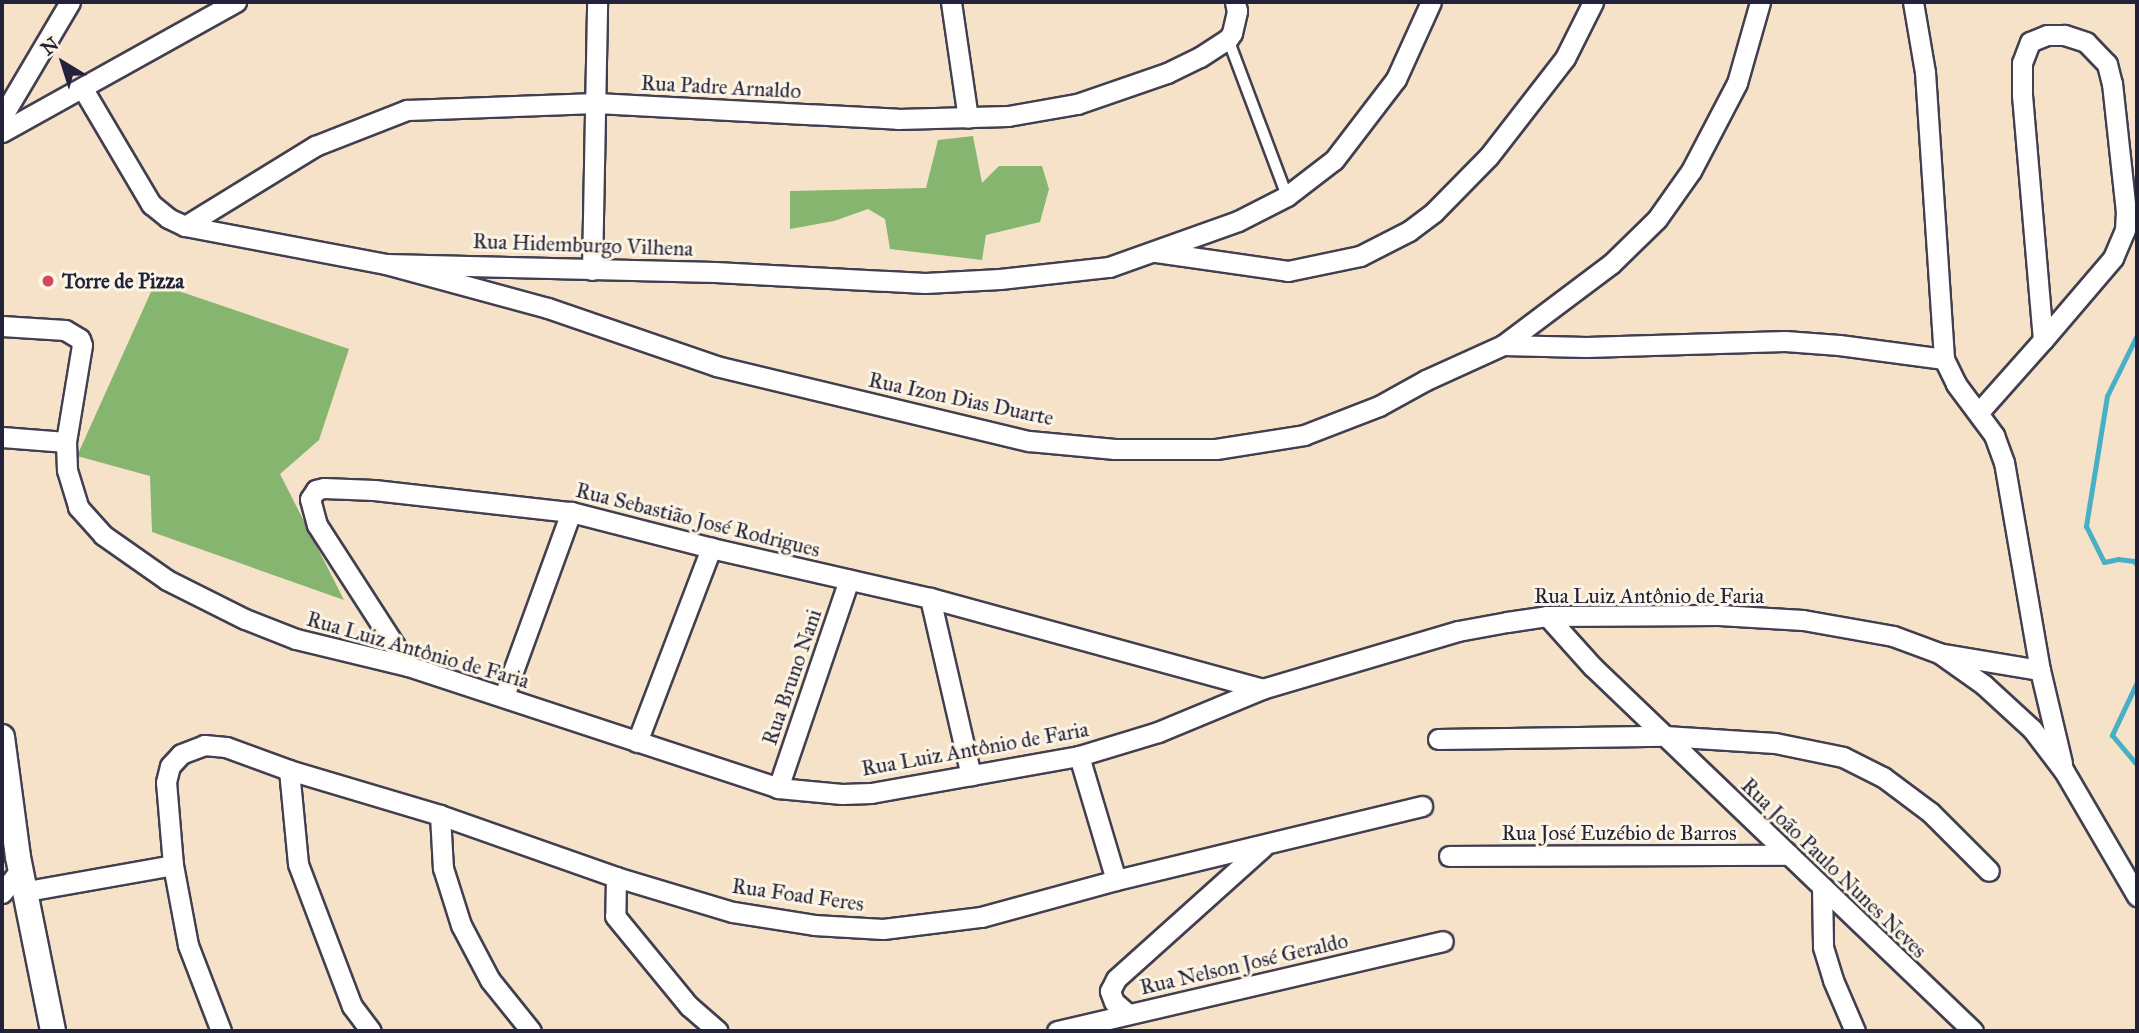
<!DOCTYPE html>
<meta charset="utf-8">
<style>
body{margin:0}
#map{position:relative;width:2139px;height:1033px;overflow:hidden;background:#f6e2c8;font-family:"IM FELL Great Primer",serif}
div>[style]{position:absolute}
.forest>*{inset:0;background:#85b56e}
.stream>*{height:5px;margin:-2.5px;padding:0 2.5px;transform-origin:2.5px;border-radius:2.5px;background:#47b0c5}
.roads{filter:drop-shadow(2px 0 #423f50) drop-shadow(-2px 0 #423f50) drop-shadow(0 2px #423f50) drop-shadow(0 -2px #423f50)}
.service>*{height:10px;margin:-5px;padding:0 5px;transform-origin:5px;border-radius:5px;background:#fff}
.minor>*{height:19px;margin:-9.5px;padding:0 9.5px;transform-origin:9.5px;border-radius:9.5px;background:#fff}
.tertiary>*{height:24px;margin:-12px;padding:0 12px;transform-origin:12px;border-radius:12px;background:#fff}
.dots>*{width:19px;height:19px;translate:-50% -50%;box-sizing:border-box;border:4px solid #fcf5e5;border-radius:50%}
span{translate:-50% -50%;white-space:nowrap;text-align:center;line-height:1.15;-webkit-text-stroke:6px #fcf5e5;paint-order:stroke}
.street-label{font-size:21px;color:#22223b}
.poi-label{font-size:21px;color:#22223b;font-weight:700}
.left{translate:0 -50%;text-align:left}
.frame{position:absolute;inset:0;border:4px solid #22223b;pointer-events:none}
.north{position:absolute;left:28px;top:28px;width:70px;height:70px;-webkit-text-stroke:5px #fcf5e5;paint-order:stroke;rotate:322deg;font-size:19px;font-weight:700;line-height:28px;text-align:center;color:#22223b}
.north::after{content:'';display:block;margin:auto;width:24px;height:32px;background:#22223b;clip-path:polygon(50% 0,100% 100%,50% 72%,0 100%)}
</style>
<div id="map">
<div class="forest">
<div style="clip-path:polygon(973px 136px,982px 183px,999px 166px,1042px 166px,1049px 189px,1040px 222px,986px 235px,982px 260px,890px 249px,885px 219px,868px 209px,834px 221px,790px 229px,790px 191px,926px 188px,938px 140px)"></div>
<div style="clip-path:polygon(155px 283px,349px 349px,319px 440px,280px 474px,344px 600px,152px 532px,150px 476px,77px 456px)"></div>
</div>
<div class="stream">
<div style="left:2136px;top:2px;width:1px;rotate:45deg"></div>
<div style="left:2137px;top:335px;width:68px;rotate:116.2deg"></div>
<div style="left:2107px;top:396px;width:132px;rotate:99.2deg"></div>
<div style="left:2086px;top:526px;width:40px;rotate:63.4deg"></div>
<div style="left:2104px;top:562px;width:14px;rotate:-12deg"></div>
<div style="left:2118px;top:559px;width:16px;rotate:7deg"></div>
<div style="left:2134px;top:561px;width:5px;rotate:53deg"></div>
<div style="left:2137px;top:682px;width:59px;rotate:115.3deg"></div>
<div style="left:2112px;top:735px;width:39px;rotate:50deg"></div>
</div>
<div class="roads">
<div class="service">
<div style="left:1228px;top:39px;width:168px;rotate:69.4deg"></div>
</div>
<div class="minor">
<div style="left:951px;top:2px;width:117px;rotate:81.7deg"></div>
<div style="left:1913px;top:2px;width:71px;rotate:80.3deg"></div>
<div style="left:1925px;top:72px;width:288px;rotate:86.2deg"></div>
<div style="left:1944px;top:359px;width:28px;rotate:64deg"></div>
<div style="left:1956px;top:384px;width:64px;rotate:53.3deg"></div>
<div style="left:1994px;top:435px;width:29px;rotate:70deg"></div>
<div style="left:2004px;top:462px;width:211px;rotate:80.2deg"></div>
<div style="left:2040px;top:670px;width:96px;rotate:76.7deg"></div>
<div style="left:83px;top:89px;width:134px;rotate:59.4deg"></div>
<div style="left:151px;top:204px;width:22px;rotate:39deg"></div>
<div style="left:168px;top:218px;width:19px;rotate:25deg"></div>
<div style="left:185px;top:226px;width:205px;rotate:10.7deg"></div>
<div style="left:386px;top:264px;width:329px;rotate:1.4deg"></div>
<div style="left:715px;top:272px;width:210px;rotate:3deg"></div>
<div style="left:925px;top:283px;width:75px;rotate:-3.1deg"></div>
<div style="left:1000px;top:279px;width:110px;rotate:-6.3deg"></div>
<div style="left:1109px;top:267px;width:137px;rotate:-19.6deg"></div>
<div style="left:1238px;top:221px;width:55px;rotate:-27deg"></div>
<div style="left:1287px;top:196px;width:59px;rotate:-37.5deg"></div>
<div style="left:1334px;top:160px;width:102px;rotate:-52.6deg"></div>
<div style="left:1396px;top:79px;width:85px;rotate:-65.6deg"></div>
<div style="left:2px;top:117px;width:134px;rotate:-59.4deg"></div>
<div style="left:2px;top:132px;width:268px;rotate:-29.1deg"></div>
<div style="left:185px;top:226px;width:153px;rotate:-31.6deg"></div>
<div style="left:315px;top:146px;width:99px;rotate:-21.4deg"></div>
<div style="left:407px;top:110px;width:189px;rotate:-2.1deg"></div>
<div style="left:596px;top:103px;width:302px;rotate:3deg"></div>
<div style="left:898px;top:119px;width:110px;rotate:-1.6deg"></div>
<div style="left:1008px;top:116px;width:70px;rotate:-9.9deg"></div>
<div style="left:1077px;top:104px;width:95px;rotate:-19deg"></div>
<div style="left:1167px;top:73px;width:37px;rotate:-26deg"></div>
<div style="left:1200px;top:57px;width:33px;rotate:-33deg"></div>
<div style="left:1228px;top:39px;width:7px;rotate:-56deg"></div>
<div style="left:1232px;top:33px;width:23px;rotate:-77deg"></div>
<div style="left:1237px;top:11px;width:9px;rotate:-103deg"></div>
<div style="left:1156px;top:252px;width:133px;rotate:8.2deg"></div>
<div style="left:1288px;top:271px;width:74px;rotate:-11.8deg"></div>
<div style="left:1360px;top:256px;width:55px;rotate:-27deg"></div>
<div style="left:1409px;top:231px;width:31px;rotate:-37deg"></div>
<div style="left:1434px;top:212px;width:78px;rotate:-45.5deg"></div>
<div style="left:1489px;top:156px;width:124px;rotate:-52.2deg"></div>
<div style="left:1565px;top:58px;width:63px;rotate:-63.4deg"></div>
<div style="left:386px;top:264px;width:168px;rotate:15.2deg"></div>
<div style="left:548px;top:308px;width:178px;rotate:19deg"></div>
<div style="left:716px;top:366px;width:322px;rotate:13.5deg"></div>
<div style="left:1029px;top:441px;width:86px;rotate:5.3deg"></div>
<div style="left:1115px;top:449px;width:101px"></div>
<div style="left:1216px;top:449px;width:89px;rotate:-9deg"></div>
<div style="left:1304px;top:435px;width:80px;rotate:-21.1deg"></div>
<div style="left:1379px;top:406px;width:54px;rotate:-29deg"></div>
<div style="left:1426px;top:380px;width:85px;rotate:-24.4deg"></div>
<div style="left:1503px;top:345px;width:135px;rotate:-36.9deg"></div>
<div style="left:1611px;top:264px;width:64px;rotate:-44.4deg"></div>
<div style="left:1657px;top:219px;width:59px;rotate:-54.7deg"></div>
<div style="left:1691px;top:171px;width:99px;rotate:-62.4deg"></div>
<div style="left:1737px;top:83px;width:84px;rotate:-74.1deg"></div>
<div style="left:592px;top:270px;width:268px;rotate:-88.9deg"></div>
<div style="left:2px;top:326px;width:63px;rotate:3.6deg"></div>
<div style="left:65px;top:330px;width:17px;rotate:31deg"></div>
<div style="left:80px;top:339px;width:6px;rotate:72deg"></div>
<div style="left:82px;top:345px;width:98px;rotate:99.4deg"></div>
<div style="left:66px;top:442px;width:28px;rotate:88deg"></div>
<div style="left:67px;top:470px;width:39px;rotate:73deg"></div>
<div style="left:78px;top:507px;width:38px;rotate:48deg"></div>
<div style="left:103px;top:535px;width:78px;rotate:35.1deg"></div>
<div style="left:167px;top:580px;width:87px;rotate:26.6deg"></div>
<div style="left:245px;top:619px;width:55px;rotate:21.4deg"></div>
<div style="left:296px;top:639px;width:115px;rotate:13.6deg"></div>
<div style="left:408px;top:666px;width:390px;rotate:18.2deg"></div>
<div style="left:778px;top:788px;width:64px;rotate:5.4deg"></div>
<div style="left:842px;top:794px;width:29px;rotate:-2deg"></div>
<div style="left:871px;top:793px;width:211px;rotate:-10.1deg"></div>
<div style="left:1079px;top:756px;width:83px;rotate:-16.9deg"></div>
<div style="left:1158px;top:732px;width:113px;rotate:-22.5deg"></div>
<div style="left:1262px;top:689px;width:204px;rotate:-16.5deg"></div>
<div style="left:1458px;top:631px;width:50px;rotate:-10.4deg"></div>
<div style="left:1507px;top:622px;width:40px;rotate:-8.5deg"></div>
<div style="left:1547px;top:616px;width:172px;rotate:-0.3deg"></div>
<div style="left:1719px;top:615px;width:84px;rotate:3.4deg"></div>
<div style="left:1803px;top:620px;width:91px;rotate:10.1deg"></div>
<div style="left:1893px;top:636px;width:49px;rotate:20.3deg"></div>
<div style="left:1939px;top:653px;width:55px;rotate:35.4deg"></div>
<div style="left:1984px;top:685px;width:65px;rotate:42.5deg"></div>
<div style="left:2032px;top:729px;width:53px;rotate:52.7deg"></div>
<div style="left:2064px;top:771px;width:145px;rotate:59.7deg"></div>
<div style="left:1503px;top:345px;width:83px;rotate:1.4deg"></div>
<div style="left:1586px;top:347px;width:199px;rotate:-1.7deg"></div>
<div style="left:1785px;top:341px;width:54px;rotate:4.2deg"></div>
<div style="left:1839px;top:345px;width:106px;rotate:7.6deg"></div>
<div style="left:1979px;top:412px;width:96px;rotate:-48.4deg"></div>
<div style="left:2043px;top:340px;width:108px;rotate:-49.5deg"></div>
<div style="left:2113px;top:258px;width:30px;rotate:-67deg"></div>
<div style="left:2125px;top:230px;width:18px;rotate:-87deg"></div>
<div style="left:2126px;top:212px;width:129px;rotate:-96.2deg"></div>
<div style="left:2112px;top:84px;width:21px;rotate:-104deg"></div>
<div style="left:2107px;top:64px;width:30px;rotate:-134deg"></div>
<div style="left:2086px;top:42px;width:23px;rotate:-162deg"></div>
<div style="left:2064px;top:35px;width:17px;rotate:180deg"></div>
<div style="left:2047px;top:35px;width:18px;rotate:158deg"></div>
<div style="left:2030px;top:42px;width:22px;rotate:111deg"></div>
<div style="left:2022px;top:63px;width:32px;rotate:90deg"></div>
<div style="left:2022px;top:95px;width:246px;rotate:85.1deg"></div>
<div style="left:2px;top:437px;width:64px;rotate:4.5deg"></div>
<div style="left:930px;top:598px;width:182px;rotate:77deg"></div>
<div style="left:1547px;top:616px;width:69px;rotate:48deg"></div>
<div style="left:1593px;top:667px;width:526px;rotate:43.77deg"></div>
<div style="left:1943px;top:654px;width:98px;rotate:9.4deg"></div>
<div style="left:408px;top:666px;width:168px;rotate:-122.8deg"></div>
<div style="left:317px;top:525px;width:27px;rotate:-105deg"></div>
<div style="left:310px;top:499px;width:11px;rotate:-56deg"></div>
<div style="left:316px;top:490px;width:8px;rotate:-14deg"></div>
<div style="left:324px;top:488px;width:50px;rotate:2.3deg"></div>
<div style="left:374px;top:490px;width:198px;rotate:6.4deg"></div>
<div style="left:571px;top:512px;width:145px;rotate:14.4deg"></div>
<div style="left:711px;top:548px;width:225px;rotate:12.9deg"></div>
<div style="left:930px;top:598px;width:344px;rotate:15.3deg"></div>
<div style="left:504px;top:696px;width:196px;rotate:-70deg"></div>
<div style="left:1438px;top:739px;width:227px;rotate:-0.8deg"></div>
<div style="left:1665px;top:736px;width:110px;rotate:3.6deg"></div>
<div style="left:1775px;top:743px;width:69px;rotate:11.6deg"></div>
<div style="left:1843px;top:757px;width:45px;rotate:26.6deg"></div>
<div style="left:1883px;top:777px;width:59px;rotate:36.7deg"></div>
<div style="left:1930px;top:812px;width:83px;rotate:45deg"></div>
<div style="left:637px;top:742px;width:208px;rotate:-69.1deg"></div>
<div style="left:1079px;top:756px;width:129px;rotate:73.4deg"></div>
<div style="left:289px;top:770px;width:94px;rotate:84.5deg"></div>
<div style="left:298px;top:864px;width:152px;rotate:69.2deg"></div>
<div style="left:352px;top:1006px;width:31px;rotate:53deg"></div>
<div style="left:778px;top:788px;width:220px;rotate:-71.2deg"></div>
<div style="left:440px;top:815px;width:53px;rotate:86.8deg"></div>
<div style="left:443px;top:868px;width:60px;rotate:72.5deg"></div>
<div style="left:461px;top:925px;width:62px;rotate:62.2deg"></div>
<div style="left:490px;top:980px;width:65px;rotate:51.2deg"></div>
<div style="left:1449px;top:856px;width:340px;rotate:-0.2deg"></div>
<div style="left:616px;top:877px;width:39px;rotate:91deg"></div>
<div style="left:615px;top:916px;width:117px;rotate:50.6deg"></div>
<div style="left:689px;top:1006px;width:38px;rotate:41deg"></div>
<div style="left:1822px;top:887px;width:60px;rotate:89deg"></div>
<div style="left:1823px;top:947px;width:34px;rotate:73deg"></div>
<div style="left:1833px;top:980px;width:56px;rotate:66.7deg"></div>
<div style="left:27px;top:891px;width:148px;rotate:-10.1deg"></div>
<div style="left:2px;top:893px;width:31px;rotate:-52deg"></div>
<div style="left:1128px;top:1014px;width:18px;rotate:-139deg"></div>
<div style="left:1114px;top:1002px;width:12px;rotate:-110deg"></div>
<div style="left:1110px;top:991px;width:13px;rotate:-63deg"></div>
<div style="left:1116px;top:979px;width:198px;rotate:-41.9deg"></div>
<div style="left:221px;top:1031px;width:92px;rotate:-111deg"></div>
<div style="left:188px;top:945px;width:81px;rotate:-100.6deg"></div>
<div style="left:173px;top:865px;width:83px;rotate:-94.8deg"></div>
<div style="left:166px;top:782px;width:16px;rotate:-76deg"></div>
<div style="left:170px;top:766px;width:16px;rotate:-47deg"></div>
<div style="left:181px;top:754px;width:25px;rotate:-21deg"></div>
<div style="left:204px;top:745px;width:22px;rotate:5deg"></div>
<div style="left:226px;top:747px;width:67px;rotate:20.1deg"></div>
<div style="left:289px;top:770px;width:158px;rotate:16.6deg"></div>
<div style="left:440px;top:815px;width:187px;rotate:19.4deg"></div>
<div style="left:616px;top:877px;width:122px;rotate:16.7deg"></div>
<div style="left:733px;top:912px;width:82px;rotate:9.1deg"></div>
<div style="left:814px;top:925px;width:69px;rotate:3.3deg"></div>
<div style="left:883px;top:929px;width:99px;rotate:-7deg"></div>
<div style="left:981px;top:917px;width:140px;rotate:-15.3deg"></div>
<div style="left:1116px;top:880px;width:315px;rotate:-13.6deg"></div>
<div style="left:1057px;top:1031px;width:396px;rotate:-13.1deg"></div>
</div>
<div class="tertiary">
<div style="left:2px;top:737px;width:121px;rotate:82.4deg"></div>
<div style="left:18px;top:857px;width:177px;rotate:78.6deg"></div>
</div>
</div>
<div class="dots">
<div style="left:48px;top:281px;background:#d1495b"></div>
</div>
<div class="street-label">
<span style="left:721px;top:87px;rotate:3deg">Rua Padre Arnaldo</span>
<span style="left:583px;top:245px;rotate:2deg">Rua Hidemburgo Vilhena</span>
<span style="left:961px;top:399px;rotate:12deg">Rua Izon Dias Duarte</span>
<span style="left:698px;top:520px;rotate:14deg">Rua Sebastião José Rodrigues</span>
<span style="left:1649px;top:596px">Rua Luiz Antônio de Faria</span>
<span style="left:418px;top:650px;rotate:16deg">Rua Luiz Antônio de Faria</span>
<span style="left:792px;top:677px;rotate:-71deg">Rua Bruno Nani</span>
<span style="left:975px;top:749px;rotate:-10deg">Rua Luiz Antônio de Faria</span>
<span style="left:1619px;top:833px">Rua José Euzébio de Barros</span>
<span style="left:1834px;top:868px;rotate:44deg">Rua João Paulo Nunes Neves</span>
<span style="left:798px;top:895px;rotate:8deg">Rua Foad Feres</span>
<span style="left:1244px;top:964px;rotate:-13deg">Rua Nelson José Geraldo</span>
</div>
<div class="poi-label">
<span class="left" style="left:62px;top:281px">Torre de Pizza</span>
</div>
<div class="frame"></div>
<div class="north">N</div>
</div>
